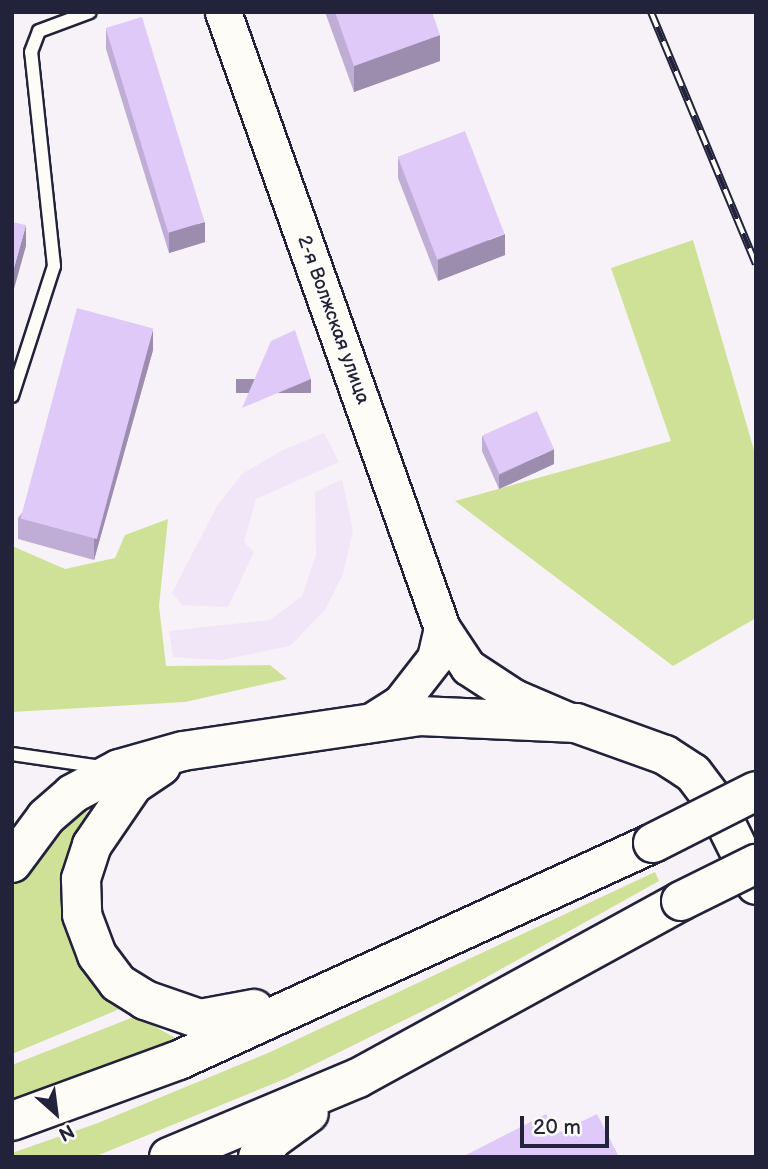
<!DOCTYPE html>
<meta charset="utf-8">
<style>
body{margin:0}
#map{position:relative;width:768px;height:1169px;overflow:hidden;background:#f7f2f7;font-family:"Balsamiq Sans",sans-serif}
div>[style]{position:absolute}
.built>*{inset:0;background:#f0e6f8}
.green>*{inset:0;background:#cfe196}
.roads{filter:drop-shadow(2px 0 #22223b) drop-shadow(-2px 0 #22223b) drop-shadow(0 2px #22223b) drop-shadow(0 -2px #22223b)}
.lane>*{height:12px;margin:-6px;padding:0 6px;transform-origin:6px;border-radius:6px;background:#fdfcf7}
.secondary>*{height:35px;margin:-17.5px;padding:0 17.5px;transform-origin:17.5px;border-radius:17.5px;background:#fdfcf7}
.primary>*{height:38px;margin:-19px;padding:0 19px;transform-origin:19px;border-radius:19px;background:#fdfcf7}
.rail>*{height:8px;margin-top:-4px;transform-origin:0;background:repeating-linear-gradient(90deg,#fdfcf7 0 16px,#22223b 0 32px);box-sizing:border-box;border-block:2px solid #22223b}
.bridges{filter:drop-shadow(2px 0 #22223b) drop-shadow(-2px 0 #22223b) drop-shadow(0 2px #22223b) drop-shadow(0 -2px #22223b)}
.primary-bridge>*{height:38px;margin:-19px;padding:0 19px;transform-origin:19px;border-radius:19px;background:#fdfcf7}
.wall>*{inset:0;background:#c0add6}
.shaded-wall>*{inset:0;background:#9c8dae;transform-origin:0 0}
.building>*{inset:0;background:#dfc9f9;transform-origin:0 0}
span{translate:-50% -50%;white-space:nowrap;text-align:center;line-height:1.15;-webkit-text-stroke:5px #fdfcf7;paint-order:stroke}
.street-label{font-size:19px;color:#22223b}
.frame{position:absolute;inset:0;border:14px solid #22223b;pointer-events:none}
.north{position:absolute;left:21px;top:1078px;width:70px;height:70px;-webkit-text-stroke:5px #fdfcf7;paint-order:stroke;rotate:152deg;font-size:19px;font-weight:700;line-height:28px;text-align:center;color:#22223b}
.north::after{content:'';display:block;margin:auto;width:24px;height:32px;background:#22223b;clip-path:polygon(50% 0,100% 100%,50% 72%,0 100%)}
.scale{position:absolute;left:520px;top:1116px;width:89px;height:32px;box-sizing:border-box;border:4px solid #22223b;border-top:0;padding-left:9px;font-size:21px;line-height:24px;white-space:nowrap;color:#22223b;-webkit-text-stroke:5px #fdfcf7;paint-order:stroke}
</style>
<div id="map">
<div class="built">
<div style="clip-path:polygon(324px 433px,339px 462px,256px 499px,244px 542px,254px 552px,228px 607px,182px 605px,172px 593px,217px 506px,242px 474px,283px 450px)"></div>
<div style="clip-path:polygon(342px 479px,353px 531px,343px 574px,325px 610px,290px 646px,221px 660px,173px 657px,169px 631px,270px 620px,302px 596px,316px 554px,315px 492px)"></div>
</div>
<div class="green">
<div style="clip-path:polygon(693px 240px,756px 457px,756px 618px,673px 666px,455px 501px,671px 441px,611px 268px)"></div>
<div style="clip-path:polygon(168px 519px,159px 606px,166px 666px,270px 665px,287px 679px,185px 702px,12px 712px,12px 546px,65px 569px,115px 558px,125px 535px)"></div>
<div style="clip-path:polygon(86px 811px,92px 815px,75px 850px,122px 1008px,12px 1054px,12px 887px,46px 843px)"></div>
<div style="clip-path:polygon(655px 872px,659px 881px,451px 997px,287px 1078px,94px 1157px,12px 1157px,12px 1153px,98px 1123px,268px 1053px)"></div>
<div style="clip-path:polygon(136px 1016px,181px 1041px,12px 1104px,12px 1065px)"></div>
</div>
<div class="roads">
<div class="lane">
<div style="left:12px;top:396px;width:137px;rotate:-72.1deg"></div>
<div style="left:54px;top:266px;width:215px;rotate:-96.1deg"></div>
<div style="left:31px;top:52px;width:22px;rotate:-69deg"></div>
<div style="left:39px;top:31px;width:54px;rotate:-20.4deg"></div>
<div style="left:12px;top:754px;width:90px;rotate:8.3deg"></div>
</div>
<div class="secondary">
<div style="left:223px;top:12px;width:654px;rotate:70.43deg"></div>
<div style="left:442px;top:628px;width:47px;rotate:56.3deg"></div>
<div style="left:468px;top:667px;width:55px;rotate:33.1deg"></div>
<div style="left:514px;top:697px;width:61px;rotate:23.2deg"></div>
<div style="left:365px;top:725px;width:41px;rotate:-32.2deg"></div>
<div style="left:400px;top:703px;width:57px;rotate:-52.1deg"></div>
<div style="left:435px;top:658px;width:31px;rotate:-77deg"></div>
</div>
<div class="primary">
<div style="left:161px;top:766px;width:34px;rotate:146deg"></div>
<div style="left:133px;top:785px;width:73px;rotate:124.3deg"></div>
<div style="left:92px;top:845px;width:36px;rotate:108deg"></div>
<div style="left:81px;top:879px;width:36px;rotate:88deg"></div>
<div style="left:82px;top:915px;width:43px;rotate:69.4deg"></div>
<div style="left:97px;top:955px;width:35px;rotate:53deg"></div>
<div style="left:118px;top:983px;width:32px;rotate:32deg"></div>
<div style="left:145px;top:1000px;width:58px;rotate:19.1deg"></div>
<div style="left:200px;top:1019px;width:55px;rotate:-10.5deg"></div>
<div style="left:12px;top:863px;width:57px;rotate:-53.5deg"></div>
<div style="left:46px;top:817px;width:35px;rotate:-41deg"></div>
<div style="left:72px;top:794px;width:53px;rotate:-28deg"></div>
<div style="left:119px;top:769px;width:66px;rotate:-15.7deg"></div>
<div style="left:183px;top:751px;width:240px;rotate:-8.4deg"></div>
<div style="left:420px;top:716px;width:156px;rotate:2.6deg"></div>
<div style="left:576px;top:723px;width:95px;rotate:19.8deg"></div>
<div style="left:665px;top:755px;width:33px;rotate:33deg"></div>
<div style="left:693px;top:773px;width:39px;rotate:53deg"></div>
<div style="left:716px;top:804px;width:90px;rotate:63.7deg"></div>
<div style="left:12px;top:1121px;width:178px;rotate:-20.1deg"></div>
<div style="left:179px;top:1060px;width:521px;rotate:-24.6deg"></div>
<div style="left:169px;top:1157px;width:205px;rotate:-22.7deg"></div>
<div style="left:358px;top:1078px;width:368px;rotate:-28.7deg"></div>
<div style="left:258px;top:1157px;width:23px;rotate:-50deg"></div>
<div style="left:273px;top:1139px;width:44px;rotate:-35.8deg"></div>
</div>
</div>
<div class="rail">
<div style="left:651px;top:12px;width:273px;rotate:67.4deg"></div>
</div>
<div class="bridges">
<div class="primary-bridge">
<div style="left:653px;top:843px;width:115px;rotate:-26.8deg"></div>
<div style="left:681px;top:901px;width:84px;rotate:-26.3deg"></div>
</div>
</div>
<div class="wall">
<div style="clip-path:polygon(325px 12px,432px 12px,440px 61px,354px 92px)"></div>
<div style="clip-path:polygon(106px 28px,205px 242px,169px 253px,106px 49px)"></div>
<div style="clip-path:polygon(398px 158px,505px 255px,438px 281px,398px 178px)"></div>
<div style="clip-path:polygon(153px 350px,94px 560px,18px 539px,18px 518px)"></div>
<div style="clip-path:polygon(482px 436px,554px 464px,499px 489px,482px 451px)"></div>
</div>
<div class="shaded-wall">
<div style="clip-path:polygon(440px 35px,440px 61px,354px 92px,354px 66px)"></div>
<div style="clip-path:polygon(205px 222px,205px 242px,169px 253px,169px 232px)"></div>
<div style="clip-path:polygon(26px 225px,26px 246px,12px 296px,12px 275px)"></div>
<div style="clip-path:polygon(505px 234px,505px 255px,438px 281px,438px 260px)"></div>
<div style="clip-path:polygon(153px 329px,153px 350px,94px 560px,94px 540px)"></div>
<div style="left:311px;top:379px;width:14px;height:75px;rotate:90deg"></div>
<div style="clip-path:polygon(554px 449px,554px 464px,499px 489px,499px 475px)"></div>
</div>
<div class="building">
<div style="clip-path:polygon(335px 12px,432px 12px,440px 35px,354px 66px)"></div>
<div style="left:142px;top:17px;width:214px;height:38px;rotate:73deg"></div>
<div style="left:465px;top:131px;width:110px;height:72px;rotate:69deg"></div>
<div style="clip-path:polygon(12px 222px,26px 225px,12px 275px)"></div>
<div style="left:77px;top:308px;width:79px;height:218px;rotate:15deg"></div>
<div style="clip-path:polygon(295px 330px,311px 379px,242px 408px,271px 341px)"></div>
<div style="left:537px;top:411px;width:42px;height:60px;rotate:66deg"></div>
<div style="clip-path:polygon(546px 1114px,556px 1134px,597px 1114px,619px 1157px,462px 1157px)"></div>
</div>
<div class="street-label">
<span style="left:333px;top:320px;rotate:70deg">2-я Волжская улица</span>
</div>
<div class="frame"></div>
<div class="north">N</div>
<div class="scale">20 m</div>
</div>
